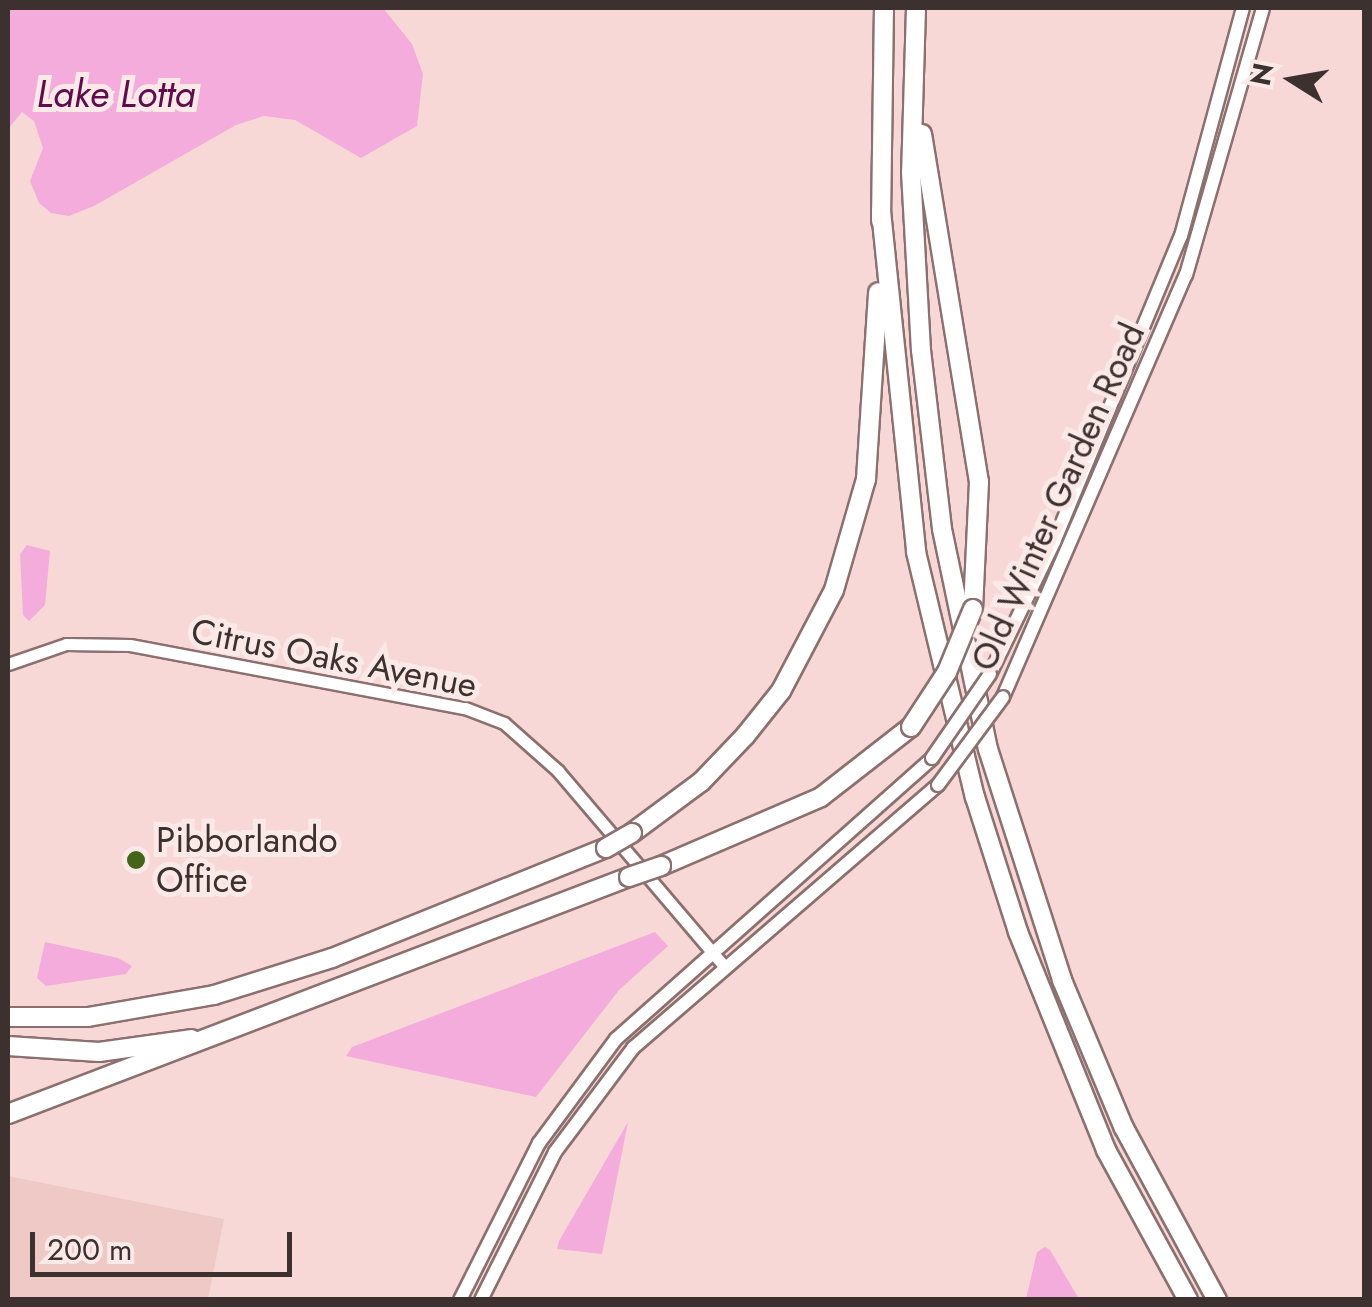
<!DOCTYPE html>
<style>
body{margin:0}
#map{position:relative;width:1372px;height:1307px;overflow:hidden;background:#f7d8d6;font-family:Jost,sans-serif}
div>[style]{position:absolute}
.built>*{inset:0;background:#eec9c6}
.water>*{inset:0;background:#f3acdc}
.roads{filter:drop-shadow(2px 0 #8b706f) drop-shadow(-2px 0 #8b706f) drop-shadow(0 2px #8b706f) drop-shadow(0 -2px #8b706f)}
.tertiary>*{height:11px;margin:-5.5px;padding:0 5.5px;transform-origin:5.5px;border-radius:5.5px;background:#fff}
.secondary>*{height:12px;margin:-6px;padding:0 6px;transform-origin:6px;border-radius:6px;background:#fff}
.motorway>*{height:18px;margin:-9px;padding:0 9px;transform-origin:9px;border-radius:9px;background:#fff}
.bridges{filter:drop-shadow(2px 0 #8b706f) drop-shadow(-2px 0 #8b706f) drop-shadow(0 2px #8b706f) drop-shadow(0 -2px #8b706f)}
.secondary-bridge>*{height:12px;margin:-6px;padding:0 6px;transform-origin:6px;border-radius:6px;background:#fff}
.motorway-bridge>*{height:18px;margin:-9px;padding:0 9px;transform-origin:9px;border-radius:9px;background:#fff}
.dots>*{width:28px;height:28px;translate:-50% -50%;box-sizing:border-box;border:5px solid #fbe9e8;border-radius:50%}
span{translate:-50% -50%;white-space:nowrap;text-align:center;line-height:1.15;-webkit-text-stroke:10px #fbe9e8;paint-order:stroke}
.street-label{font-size:35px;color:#3d3130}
.poi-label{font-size:35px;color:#3d3130}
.left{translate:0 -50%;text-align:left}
.water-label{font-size:38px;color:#5e0c4c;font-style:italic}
.frame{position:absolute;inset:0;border:10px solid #3d3130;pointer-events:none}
.north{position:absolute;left:1242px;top:30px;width:100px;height:100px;-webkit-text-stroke:8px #fbe9e8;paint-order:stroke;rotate:281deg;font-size:28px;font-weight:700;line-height:40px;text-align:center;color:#3d3130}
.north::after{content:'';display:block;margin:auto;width:35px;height:45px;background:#3d3130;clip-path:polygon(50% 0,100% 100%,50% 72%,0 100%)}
.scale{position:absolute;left:30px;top:1232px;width:262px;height:45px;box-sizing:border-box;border:5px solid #3d3130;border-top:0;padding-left:12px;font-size:30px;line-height:35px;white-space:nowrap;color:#3d3130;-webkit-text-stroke:8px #fbe9e8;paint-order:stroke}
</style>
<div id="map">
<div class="built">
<div style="clip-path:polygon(8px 1176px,224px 1219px,208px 1299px,8px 1299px)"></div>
</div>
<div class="water">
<div style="clip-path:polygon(8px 8px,383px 8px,412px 44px,423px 74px,417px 126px,361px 158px,295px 120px,264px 116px,236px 125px,94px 206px,69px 216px,51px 213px,39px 203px,30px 181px,43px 148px,34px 121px,22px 112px,8px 129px)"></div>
<div style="clip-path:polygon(27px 545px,50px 551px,45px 605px,29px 621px,23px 615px,20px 554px)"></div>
<div style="clip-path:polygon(655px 932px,668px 946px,619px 990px,536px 1097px,346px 1056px,352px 1047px)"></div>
<div style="clip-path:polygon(45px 942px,118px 958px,132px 966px,126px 974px,46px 986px,37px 978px)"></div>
<div style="clip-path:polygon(628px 1122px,602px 1254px,557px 1249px,559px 1241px)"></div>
<div style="clip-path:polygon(1045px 1247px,1050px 1250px,1079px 1299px,1026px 1299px,1037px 1252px)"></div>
</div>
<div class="roads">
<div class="tertiary">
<div style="left:8px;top:664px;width:61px;rotate:-19deg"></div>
<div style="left:66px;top:644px;width:64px;rotate:0.9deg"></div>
<div style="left:130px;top:645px;width:341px;rotate:10.7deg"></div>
<div style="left:465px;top:708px;width:42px;rotate:21deg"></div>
<div style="left:504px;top:723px;width:72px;rotate:41.6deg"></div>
<div style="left:558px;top:771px;width:256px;rotate:49.6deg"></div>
</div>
<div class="secondary">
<div style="left:990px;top:674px;width:147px;rotate:-64.1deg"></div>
<div style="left:1054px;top:542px;width:331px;rotate:-67.5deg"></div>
<div style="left:1181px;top:236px;width:236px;rotate:-74.8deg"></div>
<div style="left:1003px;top:697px;width:460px;rotate:-66.6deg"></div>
<div style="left:1186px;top:275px;width:278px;rotate:-73.9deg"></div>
<div style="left:460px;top:1300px;width:176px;rotate:-63.3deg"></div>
<div style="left:539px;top:1143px;width:129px;rotate:-53.5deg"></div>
<div style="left:616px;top:1039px;width:423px;rotate:-41.6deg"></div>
<div style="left:481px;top:1300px;width:165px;rotate:-63.4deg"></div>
<div style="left:555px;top:1152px;width:130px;rotate:-53.1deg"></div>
<div style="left:633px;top:1048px;width:403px;rotate:-40.8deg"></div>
</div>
<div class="motorway">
<div style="left:916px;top:8px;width:164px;rotate:91.7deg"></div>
<div style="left:911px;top:172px;width:178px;rotate:86.8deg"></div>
<div style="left:921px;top:350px;width:180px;rotate:83.3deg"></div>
<div style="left:942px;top:529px;width:225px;rotate:78.2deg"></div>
<div style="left:988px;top:749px;width:243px;rotate:72.2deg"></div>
<div style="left:1062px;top:980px;width:160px;rotate:67.3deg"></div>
<div style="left:1124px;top:1128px;width:196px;rotate:61.6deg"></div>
<div style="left:922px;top:134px;width:353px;rotate:80.7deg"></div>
<div style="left:979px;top:482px;width:127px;rotate:92.7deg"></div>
<div style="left:881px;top:211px;width:343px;rotate:84.1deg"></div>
<div style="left:916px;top:552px;width:252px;rotate:76.5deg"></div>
<div style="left:975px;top:797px;width:142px;rotate:72.3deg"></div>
<div style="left:1018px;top:932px;width:235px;rotate:68deg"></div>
<div style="left:1106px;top:1150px;width:171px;rotate:61.3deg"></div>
<div style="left:881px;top:221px;width:213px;rotate:-89.2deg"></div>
<div style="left:632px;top:833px;width:86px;rotate:-36.5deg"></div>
<div style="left:701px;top:782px;width:64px;rotate:-46.3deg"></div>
<div style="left:745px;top:736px;width:58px;rotate:-51.3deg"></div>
<div style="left:781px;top:691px;width:114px;rotate:-62.3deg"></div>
<div style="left:834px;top:590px;width:116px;rotate:-73.9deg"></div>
<div style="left:866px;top:479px;width:187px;rotate:-86.3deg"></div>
<div style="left:661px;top:866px;width:174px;rotate:-23.3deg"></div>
<div style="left:821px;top:797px;width:114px;rotate:-37.9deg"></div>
<div style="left:8px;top:1017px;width:80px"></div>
<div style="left:88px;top:1017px;width:128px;rotate:-9.9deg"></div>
<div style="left:214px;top:995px;width:124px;rotate:-17.4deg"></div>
<div style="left:332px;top:958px;width:295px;rotate:-21.9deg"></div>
<div style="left:8px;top:1046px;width:91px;rotate:3.8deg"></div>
<div style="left:99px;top:1052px;width:93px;rotate:-8deg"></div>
<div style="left:8px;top:1114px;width:665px;rotate:-20.89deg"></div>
</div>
</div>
<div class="bridges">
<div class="secondary-bridge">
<div style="left:932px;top:758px;width:102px;rotate:-55.4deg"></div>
<div style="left:938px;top:785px;width:109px;rotate:-53.5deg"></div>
</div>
<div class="motorway-bridge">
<div style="left:911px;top:727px;width:66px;rotate:-56.8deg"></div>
<div style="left:947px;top:672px;width:68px;rotate:-67.6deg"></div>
<div style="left:606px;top:848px;width:30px;rotate:-30deg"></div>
<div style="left:629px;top:877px;width:34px;rotate:-19deg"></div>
</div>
</div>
<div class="dots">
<div style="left:136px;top:860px;background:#446419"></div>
</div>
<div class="street-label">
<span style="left:1058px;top:497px;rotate:-66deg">Old Winter Garden Road</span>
<span style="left:334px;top:658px;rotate:11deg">Citrus Oaks Avenue</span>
</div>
<div class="poi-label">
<span class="left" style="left:156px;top:860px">Pibborlando<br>Office</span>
</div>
<div class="water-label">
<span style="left:116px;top:94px">Lake Lotta</span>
</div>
<div class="frame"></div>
<div class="north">N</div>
<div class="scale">200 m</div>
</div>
